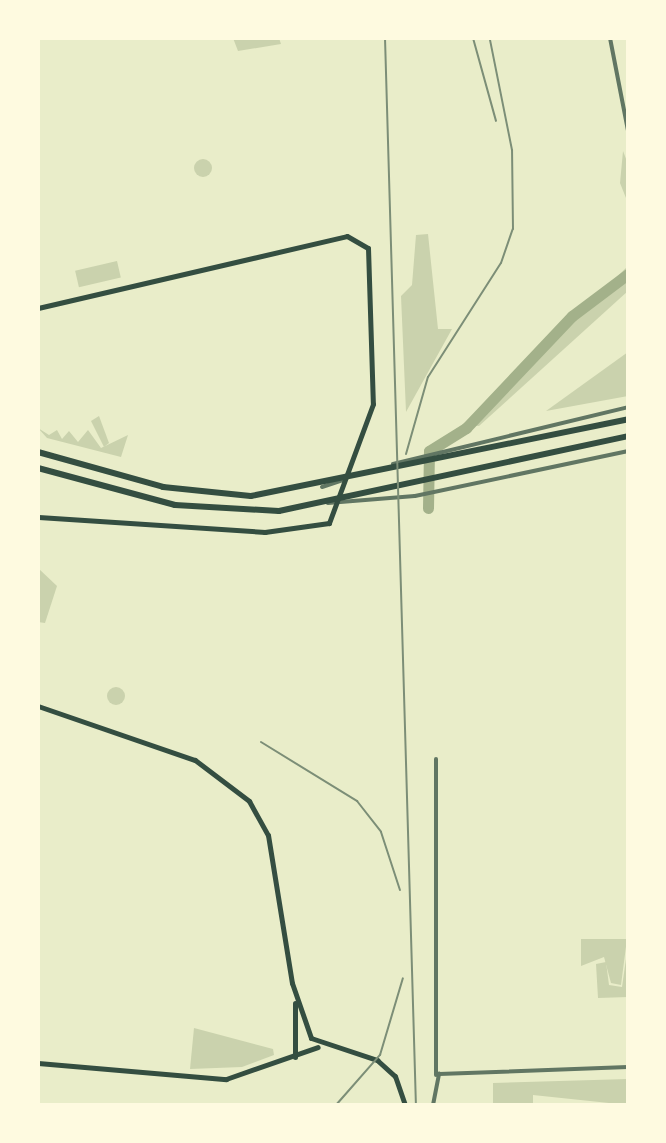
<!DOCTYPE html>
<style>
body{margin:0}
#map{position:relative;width:666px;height:1143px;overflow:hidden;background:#e9edc9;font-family:"Golos Text",sans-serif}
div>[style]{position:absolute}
.green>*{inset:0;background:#cad2ad;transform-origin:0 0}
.round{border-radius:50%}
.river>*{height:11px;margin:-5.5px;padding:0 5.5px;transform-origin:5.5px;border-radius:5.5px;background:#a3b18a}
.minor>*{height:4px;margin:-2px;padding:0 2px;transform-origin:2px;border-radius:2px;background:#617663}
.tertiary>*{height:4px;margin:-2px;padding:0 2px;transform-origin:2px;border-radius:2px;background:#617663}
.secondary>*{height:5px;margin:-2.5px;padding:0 2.5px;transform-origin:2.5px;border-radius:2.5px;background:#344e41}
.primary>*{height:6px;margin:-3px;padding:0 3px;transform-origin:3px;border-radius:3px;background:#344e41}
.rail>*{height:2px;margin:-1px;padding:0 1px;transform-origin:1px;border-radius:1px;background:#7c8e77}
span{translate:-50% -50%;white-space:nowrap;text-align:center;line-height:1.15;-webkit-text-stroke:7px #fefae0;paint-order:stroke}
.frame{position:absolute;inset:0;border:40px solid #fefae0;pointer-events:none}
</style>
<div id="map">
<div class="green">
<div style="clip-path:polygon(233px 38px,279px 38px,281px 44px,238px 51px)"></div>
<div style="clip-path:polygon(623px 151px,628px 164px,628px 203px,620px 183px)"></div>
<div class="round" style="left:194px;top:159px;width:18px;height:18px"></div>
<div style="clip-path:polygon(428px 234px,438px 329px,452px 329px,406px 412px,401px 296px,412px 285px,416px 235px)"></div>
<div style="left:117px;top:261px;width:17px;height:43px;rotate:77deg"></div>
<div style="clip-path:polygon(628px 266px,628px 291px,479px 426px,462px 425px)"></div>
<div style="clip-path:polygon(628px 352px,628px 396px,546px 411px)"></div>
<div style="clip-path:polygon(99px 416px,109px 443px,104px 447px,91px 421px)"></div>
<div style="clip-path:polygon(38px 428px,49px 435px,57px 430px,62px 439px,69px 431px,78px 442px,88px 430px,101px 448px,128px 435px,121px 457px,47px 438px)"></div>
<div style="clip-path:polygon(38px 568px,57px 586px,45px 623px,38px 622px)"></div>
<div class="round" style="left:107px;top:687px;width:18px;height:18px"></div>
<div style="clip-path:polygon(581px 939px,627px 939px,621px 985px,611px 983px,604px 957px,581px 966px)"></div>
<div style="clip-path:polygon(628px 945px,628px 997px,598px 998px,596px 964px,606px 962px,609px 985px,622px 987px)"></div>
<div style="clip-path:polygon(194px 1028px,273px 1049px,274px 1055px,242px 1067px,190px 1069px)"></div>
<div style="clip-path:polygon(628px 1079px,628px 1105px,533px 1095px,533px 1105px,493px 1105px,493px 1083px)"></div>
</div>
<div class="river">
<div style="left:428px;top:508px;width:57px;rotate:-89deg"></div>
<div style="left:429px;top:451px;width:44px;rotate:-31.9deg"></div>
<div style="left:466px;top:428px;width:154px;rotate:-46.6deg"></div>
<div style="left:572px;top:316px;width:70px;rotate:-36.9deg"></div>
</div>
<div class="minor">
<div style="left:436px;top:1075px;width:316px;rotate:-90deg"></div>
</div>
<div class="tertiary">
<div style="left:610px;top:38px;width:95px;rotate:79deg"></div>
<div style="left:393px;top:464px;width:242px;rotate:-13.6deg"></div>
<div style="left:322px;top:487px;width:22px;rotate:-18deg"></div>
<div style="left:328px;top:503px;width:87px;rotate:-4.6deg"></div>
<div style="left:415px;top:496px;width:218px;rotate:-11.9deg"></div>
<div style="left:433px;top:1105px;width:32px;rotate:-79deg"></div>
<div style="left:439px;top:1074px;width:189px;rotate:-2.1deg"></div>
</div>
<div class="secondary">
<div style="left:38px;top:308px;width:317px;rotate:-13.1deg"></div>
<div style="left:347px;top:236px;width:24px;rotate:30deg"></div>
<div style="left:368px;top:248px;width:156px;rotate:88.2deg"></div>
<div style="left:373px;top:404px;width:127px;rotate:110.3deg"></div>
<div style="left:329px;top:523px;width:65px;rotate:172deg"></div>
<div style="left:265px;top:532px;width:227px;rotate:-176.2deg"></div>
<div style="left:38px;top:706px;width:166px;rotate:19deg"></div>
<div style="left:195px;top:760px;width:68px;rotate:37.2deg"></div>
<div style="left:249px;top:801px;width:39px;rotate:61deg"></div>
<div style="left:268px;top:835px;width:150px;rotate:80.8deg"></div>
<div style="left:292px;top:983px;width:58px;rotate:70.9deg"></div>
<div style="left:311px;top:1038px;width:70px;rotate:18.4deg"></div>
<div style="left:377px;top:1060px;width:24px;rotate:42deg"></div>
<div style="left:395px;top:1076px;width:31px;rotate:71deg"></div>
<div style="left:295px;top:1057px;width:54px;rotate:-90deg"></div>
<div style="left:38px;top:1063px;width:189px;rotate:4.9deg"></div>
<div style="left:226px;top:1079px;width:97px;rotate:-19.2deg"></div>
</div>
<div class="primary">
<div style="left:38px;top:452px;width:130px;rotate:15.6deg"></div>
<div style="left:163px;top:487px;width:88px;rotate:5.8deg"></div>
<div style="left:251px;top:496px;width:385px;rotate:-11.5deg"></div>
<div style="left:38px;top:468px;width:142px;rotate:15.1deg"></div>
<div style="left:175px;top:505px;width:104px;rotate:3.3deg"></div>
<div style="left:279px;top:511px;width:357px;rotate:-12.1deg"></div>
</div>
<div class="rail">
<div style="left:385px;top:38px;width:1067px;rotate:88.34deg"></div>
<div style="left:473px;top:38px;width:86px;rotate:74.5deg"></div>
<div style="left:406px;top:454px;width:80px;rotate:-74.1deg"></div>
<div style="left:428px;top:377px;width:135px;rotate:-57.4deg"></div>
<div style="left:501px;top:263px;width:36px;rotate:-71deg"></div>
<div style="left:513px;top:229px;width:79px;rotate:-90.7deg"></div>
<div style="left:512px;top:150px;width:112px;rotate:-101.3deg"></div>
<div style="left:261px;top:742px;width:113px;rotate:31.6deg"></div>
<div style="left:357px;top:801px;width:39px;rotate:52deg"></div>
<div style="left:381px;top:832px;width:61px;rotate:71.9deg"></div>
<div style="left:336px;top:1105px;width:67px;rotate:-48.7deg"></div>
<div style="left:380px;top:1055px;width:80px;rotate:-73.4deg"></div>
</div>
<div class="frame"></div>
</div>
